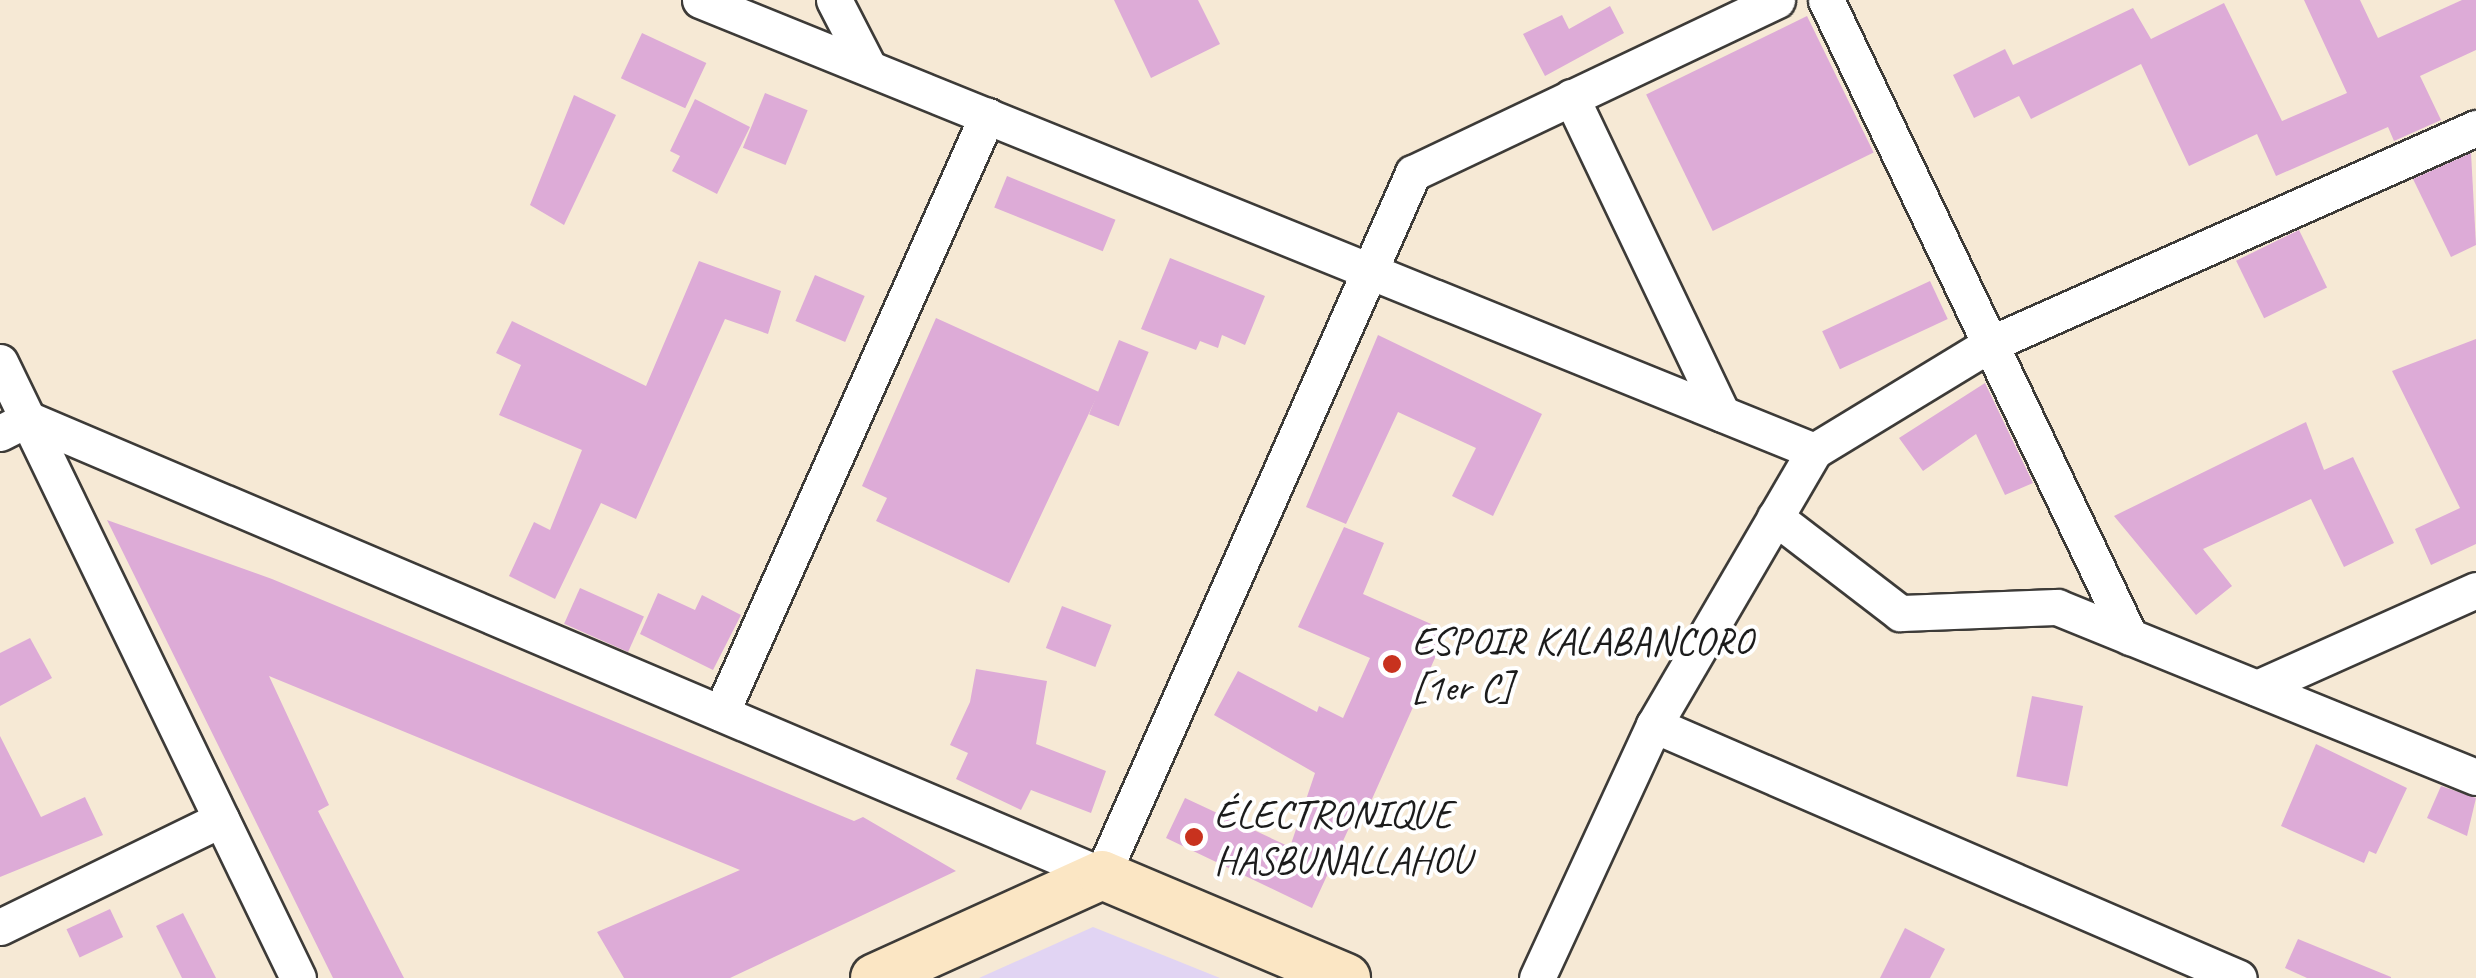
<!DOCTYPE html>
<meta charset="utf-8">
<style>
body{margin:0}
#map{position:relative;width:2476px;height:978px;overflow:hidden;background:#f6e9d5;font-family:Caveat,sans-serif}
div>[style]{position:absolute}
.built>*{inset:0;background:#e1d4f3}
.building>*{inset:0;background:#ddabd7;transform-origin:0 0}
.roads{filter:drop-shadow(2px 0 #3d3b38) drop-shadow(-2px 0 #3d3b38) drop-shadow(0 2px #3d3b38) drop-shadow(0 -2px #3d3b38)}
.minor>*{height:35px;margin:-17.5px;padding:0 17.5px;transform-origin:17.5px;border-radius:17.5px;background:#fff}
.secondary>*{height:48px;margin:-24px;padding:0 24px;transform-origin:24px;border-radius:24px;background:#fbe6c4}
.dots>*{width:28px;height:28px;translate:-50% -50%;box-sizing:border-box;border:5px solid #fff;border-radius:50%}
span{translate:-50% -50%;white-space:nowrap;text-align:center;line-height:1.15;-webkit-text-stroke:8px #fff;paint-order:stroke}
.poi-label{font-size:40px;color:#1c1c1c}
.left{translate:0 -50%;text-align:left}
</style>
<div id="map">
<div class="built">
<div style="clip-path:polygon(1093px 927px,1220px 978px,979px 978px)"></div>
</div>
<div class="building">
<div style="clip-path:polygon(1114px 0,1198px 0,1220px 44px,1151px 78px)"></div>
<div style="clip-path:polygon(2304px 0,2360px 0,2378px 38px,2462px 0,2476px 0,2476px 50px,2420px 76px,2441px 120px,2394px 141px,2388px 127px,2276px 176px,2257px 134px,2189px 166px,2141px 64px,2031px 119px,2019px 96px,1974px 118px,1953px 75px,2005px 49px,2013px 65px,2133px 8px,2151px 39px,2224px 3px,2282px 121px,2347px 93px)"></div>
<div style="clip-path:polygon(1610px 6px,1624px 33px,1545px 76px,1523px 34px,1562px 15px,1569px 29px)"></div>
<div style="left:1807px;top:16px;width:152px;height:179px;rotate:64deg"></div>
<div style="left:642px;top:33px;width:71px;height:50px;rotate:25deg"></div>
<div style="left:765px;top:93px;width:46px;height:59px;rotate:22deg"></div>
<div style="clip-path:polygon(574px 95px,616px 115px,564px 225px,530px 205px)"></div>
<div style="clip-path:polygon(695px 99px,750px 127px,717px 194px,672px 171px,680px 156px,670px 151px)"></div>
<div style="clip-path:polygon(2471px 153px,2476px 245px,2451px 257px,2413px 179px)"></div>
<div style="left:1007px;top:176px;width:117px;height:34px;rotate:22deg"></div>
<div style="left:2299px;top:230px;width:64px;height:70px;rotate:64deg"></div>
<div style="clip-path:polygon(1170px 258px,1265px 296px,1245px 345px,1222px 335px,1218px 348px,1200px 341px,1196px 350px,1141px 329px)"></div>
<div style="clip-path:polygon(699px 261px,781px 291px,768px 334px,725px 319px,636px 519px,601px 503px,555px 599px,509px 576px,534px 522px,550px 530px,582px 450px,499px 415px,521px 365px,496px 353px,512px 321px,646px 386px)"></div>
<div style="left:815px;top:275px;width:54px;height:50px;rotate:23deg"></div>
<div style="left:1930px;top:281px;width:42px;height:119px;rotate:65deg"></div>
<div style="clip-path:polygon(936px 318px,1099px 392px,1009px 583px,876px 521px,887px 498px,862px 486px)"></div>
<div style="clip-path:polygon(1378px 335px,1542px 414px,1493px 516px,1452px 496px,1476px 448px,1398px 412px,1346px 524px,1306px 507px)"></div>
<div style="clip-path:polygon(2476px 339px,2476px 544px,2431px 565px,2415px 529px,2460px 508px,2392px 371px)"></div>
<div style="left:1119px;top:340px;width:32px;height:80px;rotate:22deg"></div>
<div style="clip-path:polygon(1985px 383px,2033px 483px,2005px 495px,1976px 434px,1923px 471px,1899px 438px)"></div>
<div style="clip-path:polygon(2306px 422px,2324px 470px,2353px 457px,2394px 543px,2344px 567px,2311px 499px,2203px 549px,2232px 586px,2196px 615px,2114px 516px)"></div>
<div style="clip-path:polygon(107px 520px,272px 579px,854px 821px,863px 817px,956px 871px,730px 978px,624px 978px,597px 932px,740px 870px,269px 676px,329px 805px,318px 811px,404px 978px,333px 978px)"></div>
<div style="clip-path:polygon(1344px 527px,1384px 543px,1363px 594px,1447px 631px,1372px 799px,1356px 830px,1349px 828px,1312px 908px,1166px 838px,1185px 798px,1290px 847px,1315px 773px,1214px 715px,1238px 671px,1317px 712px,1319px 706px,1343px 718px,1370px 658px,1298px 627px)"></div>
<div style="left:580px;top:588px;width:70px;height:39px;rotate:24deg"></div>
<div style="clip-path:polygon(658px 593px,695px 610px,702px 595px,741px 615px,713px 670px,640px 634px)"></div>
<div style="left:1062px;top:606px;width:53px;height:45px;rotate:21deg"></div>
<div style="clip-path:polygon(30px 638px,52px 678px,0 706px,0 653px)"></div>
<div style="clip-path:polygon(976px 669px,1047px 681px,1036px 744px,1106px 771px,1091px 813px,1031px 790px,1021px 810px,956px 779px,968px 753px,950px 745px,970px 702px)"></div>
<div style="left:2032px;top:696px;width:52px;height:82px;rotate:11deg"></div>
<div style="clip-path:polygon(0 736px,41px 817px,85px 797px,103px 835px,0 877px)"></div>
<div style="clip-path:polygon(2316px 744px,2407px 788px,2376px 854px,2369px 851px,2364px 863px,2281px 826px)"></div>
<div style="clip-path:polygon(2441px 786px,2476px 798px,2467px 836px,2427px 818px)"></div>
<div style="left:110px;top:909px;width:31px;height:48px;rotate:65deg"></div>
<div style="clip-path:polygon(183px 913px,216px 978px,182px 978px,156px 926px)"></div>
<div style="clip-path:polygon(1905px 928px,1945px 949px,1930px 978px,1880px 978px)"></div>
<div style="clip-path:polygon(2298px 939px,2391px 977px,2391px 978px,2307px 978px,2285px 968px)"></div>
</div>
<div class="roads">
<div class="minor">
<div style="left:700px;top:0;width:1202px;rotate:22.04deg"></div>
<div style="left:834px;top:0;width:76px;rotate:62.8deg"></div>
<div style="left:1826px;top:0;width:706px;rotate:64.49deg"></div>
<div style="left:1571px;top:97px;width:351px;rotate:64.5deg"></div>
<div style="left:0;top:362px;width:684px;rotate:64.18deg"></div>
<div style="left:0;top:433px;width:31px;rotate:-27deg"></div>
<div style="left:28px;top:419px;width:1167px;rotate:23.01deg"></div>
<div style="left:1102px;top:875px;width:768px;rotate:-66.11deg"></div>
<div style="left:1413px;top:173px;width:403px;rotate:-25.4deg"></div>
<div style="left:1775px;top:517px;width:158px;rotate:37.5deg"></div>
<div style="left:1900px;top:613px;width:157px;rotate:-2.2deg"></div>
<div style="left:2057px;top:607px;width:452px;rotate:22.1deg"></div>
<div style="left:2257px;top:688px;width:240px;rotate:-24.1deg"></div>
<div style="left:721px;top:713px;width:654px;rotate:-65.98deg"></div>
<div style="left:1654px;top:725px;width:637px;rotate:23.39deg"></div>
<div style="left:0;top:927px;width:246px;rotate:-26deg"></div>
<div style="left:1537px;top:978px;width:279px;rotate:-65.2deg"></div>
<div style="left:1654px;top:725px;width:317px;rotate:-59.7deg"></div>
<div style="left:1814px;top:451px;width:206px;rotate:-31.3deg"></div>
<div style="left:1990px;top:344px;width:532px;rotate:-23.96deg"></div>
</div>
<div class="secondary">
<div style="left:875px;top:978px;width:249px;rotate:-24.4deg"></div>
<div style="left:1102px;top:875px;width:265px;rotate:22.9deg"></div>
</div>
</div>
<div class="dots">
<div style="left:1392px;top:664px;background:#c8321e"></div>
<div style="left:1194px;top:837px;background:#c8321e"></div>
</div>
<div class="poi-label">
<span class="left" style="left:1412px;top:664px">ESPOIR KALABANCORO<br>[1er C]</span>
<span class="left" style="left:1214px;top:837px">ÉLECTRONIQUE<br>HASBUNALLAHOU</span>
</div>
</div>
